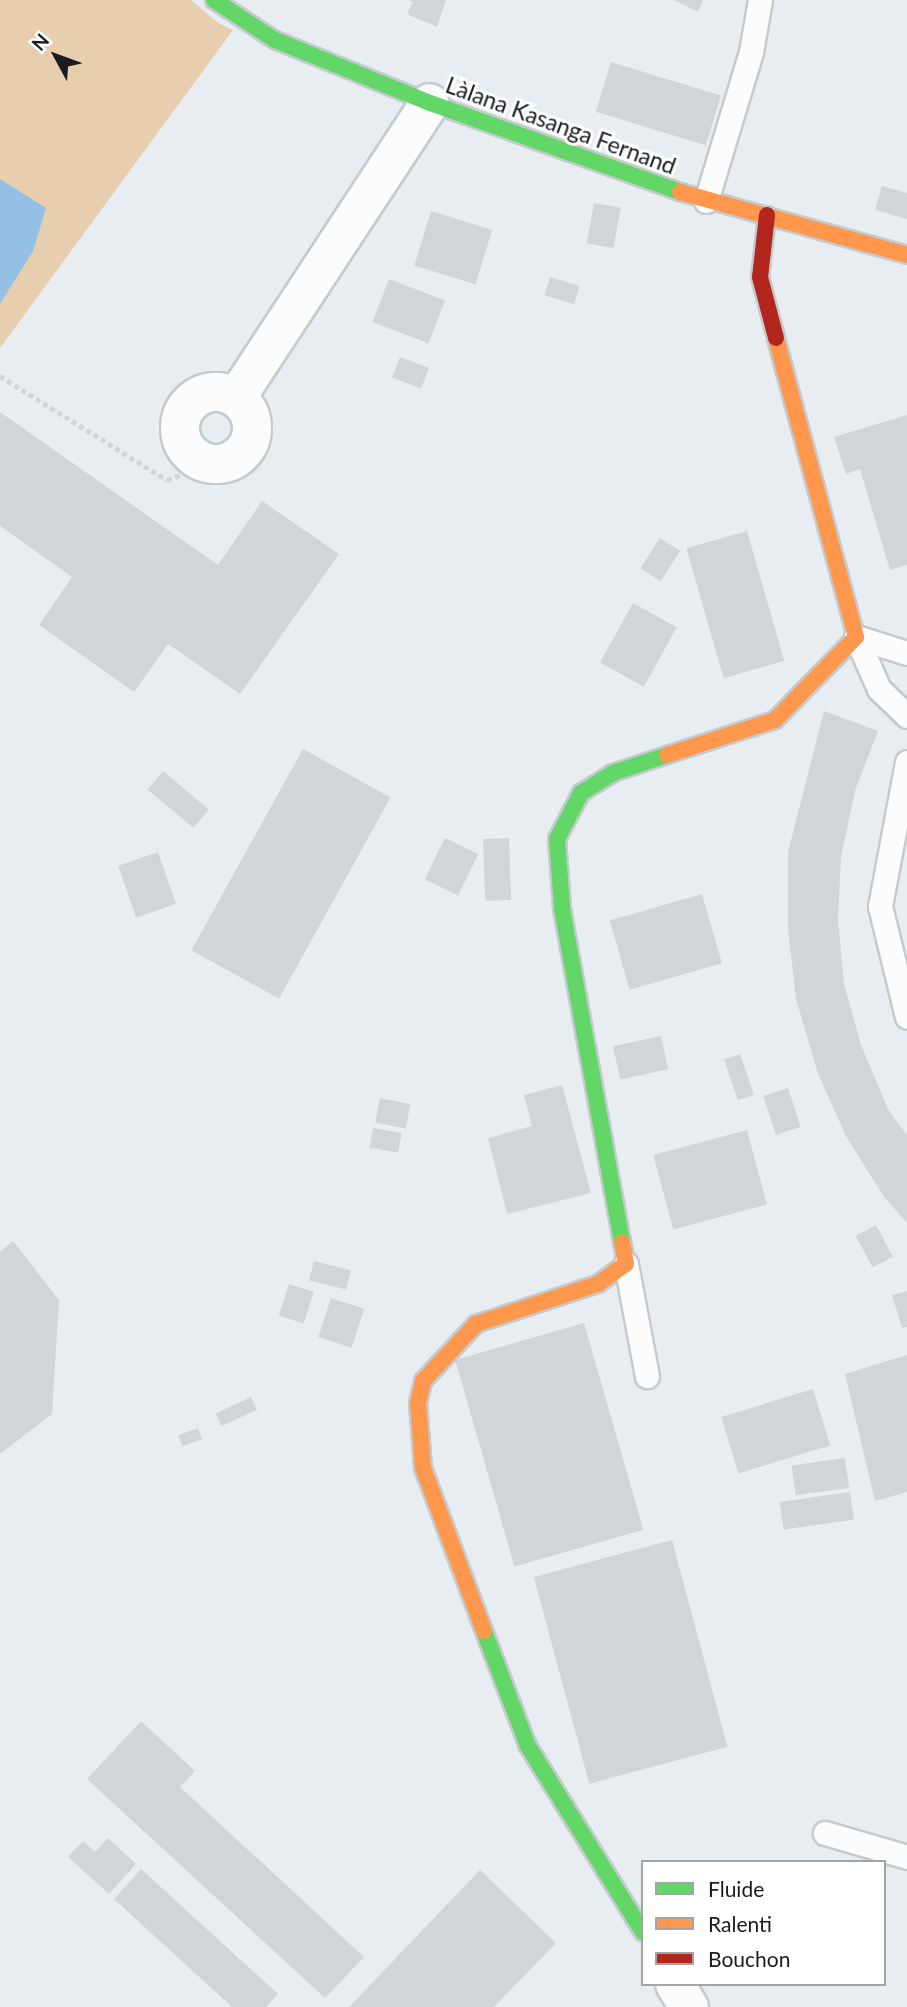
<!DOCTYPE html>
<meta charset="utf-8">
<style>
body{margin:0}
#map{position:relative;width:907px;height:2007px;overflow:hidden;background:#e8edf2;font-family:Lato,sans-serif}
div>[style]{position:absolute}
.green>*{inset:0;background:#e6ceae}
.water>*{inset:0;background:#95c0e5}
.building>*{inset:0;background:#d0d5d9;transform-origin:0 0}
.path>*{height:4.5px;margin-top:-2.25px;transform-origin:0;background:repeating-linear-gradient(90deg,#d3d4d6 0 5px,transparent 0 8.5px)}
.roads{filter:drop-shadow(2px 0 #c5cace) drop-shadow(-2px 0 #c5cace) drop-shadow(0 2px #c5cace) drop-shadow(0 -2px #c5cace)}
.lane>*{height:23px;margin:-11.5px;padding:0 11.5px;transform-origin:11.5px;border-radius:11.5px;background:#fcfcfd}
.street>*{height:38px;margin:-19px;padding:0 19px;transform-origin:19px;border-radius:19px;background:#fcfcfd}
.street>.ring{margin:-19px;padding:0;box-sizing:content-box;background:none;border:38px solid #fcfcfd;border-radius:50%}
.fast>*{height:16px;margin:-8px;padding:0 8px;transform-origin:8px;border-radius:8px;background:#63d668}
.slow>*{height:16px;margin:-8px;padding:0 8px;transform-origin:8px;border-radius:8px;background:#ff974d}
.jam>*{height:16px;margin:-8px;padding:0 8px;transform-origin:8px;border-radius:8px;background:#b3261e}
span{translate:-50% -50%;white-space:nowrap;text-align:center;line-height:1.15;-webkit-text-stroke:6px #fff;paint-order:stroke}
.street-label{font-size:23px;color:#181b1f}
.legend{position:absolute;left:641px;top:1860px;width:245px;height:126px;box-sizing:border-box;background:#fff;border:2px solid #a3a4a5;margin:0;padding:9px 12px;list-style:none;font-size:21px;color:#181b1f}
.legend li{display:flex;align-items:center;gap:14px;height:35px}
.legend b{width:35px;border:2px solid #a3a4a5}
.north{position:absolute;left:21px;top:21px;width:70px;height:70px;-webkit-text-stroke:5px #fff;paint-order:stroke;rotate:311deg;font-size:19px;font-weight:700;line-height:28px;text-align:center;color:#181b1f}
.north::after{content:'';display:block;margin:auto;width:24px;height:32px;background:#181b1f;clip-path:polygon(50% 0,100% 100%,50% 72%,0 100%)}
</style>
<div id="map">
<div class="green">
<div style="clip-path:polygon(0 0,191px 0,218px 23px,233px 30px,0 348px)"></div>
</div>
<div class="water">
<div style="clip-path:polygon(0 179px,46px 208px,33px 251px,0 304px)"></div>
</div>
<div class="building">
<div style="clip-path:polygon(409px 0,446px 0,437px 27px,407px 14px,413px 2px)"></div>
<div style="clip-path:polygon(674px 0,703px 0,698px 12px)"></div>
<div style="left:611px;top:62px;width:115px;height:52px;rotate:17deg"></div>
<div style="clip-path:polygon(882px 186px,907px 193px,907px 219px,875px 210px)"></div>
<div style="left:594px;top:203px;width:27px;height:41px;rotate:10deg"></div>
<div style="left:431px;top:211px;width:64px;height:57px;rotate:17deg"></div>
<div style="left:550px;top:277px;width:31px;height:19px;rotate:17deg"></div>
<div style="left:389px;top:279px;width:60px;height:46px;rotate:21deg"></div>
<div style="left:400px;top:357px;width:31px;height:22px;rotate:21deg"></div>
<div style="clip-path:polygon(0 412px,218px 565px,262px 501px,339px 554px,240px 694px,168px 644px,134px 692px,39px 625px,72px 577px,0 526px)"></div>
<div style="clip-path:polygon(907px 415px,907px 565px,890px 570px,860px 469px,846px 474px,834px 437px)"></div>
<div style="left:747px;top:531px;width:135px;height:63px;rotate:74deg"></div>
<div style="left:660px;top:538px;width:24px;height:36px;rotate:33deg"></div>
<div style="left:633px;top:603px;width:50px;height:68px;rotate:29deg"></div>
<div style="clip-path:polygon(824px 711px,878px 731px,855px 791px,841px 857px,838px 919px,844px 984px,861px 1045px,889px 1111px,907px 1135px,907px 1223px,884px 1197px,846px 1136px,818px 1074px,796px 999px,788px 928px,788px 852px)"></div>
<div style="left:303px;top:749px;width:100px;height:230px;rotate:29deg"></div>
<div style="left:163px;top:771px;width:60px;height:24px;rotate:40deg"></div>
<div style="left:445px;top:838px;width:37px;height:46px;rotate:26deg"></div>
<div style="left:509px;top:838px;width:62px;height:26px;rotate:88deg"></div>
<div style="left:158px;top:852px;width:55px;height:42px;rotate:71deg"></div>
<div style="left:702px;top:894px;width:72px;height:96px;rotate:74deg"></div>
<div style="left:661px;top:1036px;width:34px;height:49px;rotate:78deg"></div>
<div style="left:740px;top:1054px;width:43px;height:17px;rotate:71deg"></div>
<div style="clip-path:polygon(562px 1085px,591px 1193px,507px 1214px,488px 1138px,532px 1126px,524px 1095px)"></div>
<div style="left:788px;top:1088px;width:41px;height:26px;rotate:72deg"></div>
<div style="left:380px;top:1098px;width:31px;height:25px;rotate:11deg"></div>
<div style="left:373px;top:1128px;width:29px;height:20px;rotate:10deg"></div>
<div style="left:747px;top:1130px;width:77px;height:97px;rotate:75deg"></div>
<div style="left:876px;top:1225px;width:36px;height:23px;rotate:62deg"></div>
<div style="clip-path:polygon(13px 1241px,59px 1300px,52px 1414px,0 1454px,0 1252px)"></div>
<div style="left:314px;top:1261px;width:38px;height:20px;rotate:14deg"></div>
<div style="left:289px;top:1284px;width:26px;height:33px;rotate:18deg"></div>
<div style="clip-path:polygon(907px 1291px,907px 1327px,902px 1328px,892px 1295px)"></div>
<div style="left:331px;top:1298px;width:35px;height:41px;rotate:18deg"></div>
<div style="left:584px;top:1323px;width:215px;height:134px;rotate:74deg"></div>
<div style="clip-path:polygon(907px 1355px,907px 1492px,875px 1501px,845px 1374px)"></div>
<div style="left:813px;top:1389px;width:59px;height:96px;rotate:73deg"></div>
<div style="left:251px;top:1397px;width:14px;height:39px;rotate:65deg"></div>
<div style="left:198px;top:1428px;width:12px;height:21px;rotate:70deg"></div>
<div style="left:845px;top:1458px;width:30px;height:54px;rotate:82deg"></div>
<div style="left:850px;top:1492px;width:28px;height:71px;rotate:82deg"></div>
<div style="left:672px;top:1540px;width:214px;height:143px;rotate:75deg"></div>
<div style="clip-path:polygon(141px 1721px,195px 1771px,180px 1787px,364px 1957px,325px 1998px,87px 1779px)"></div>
<div style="clip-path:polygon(108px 1838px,136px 1864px,109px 1894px,68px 1857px,83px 1841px,95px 1852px)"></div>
<div style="clip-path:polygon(141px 1869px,278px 1994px,266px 2007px,232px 2007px,114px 1899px)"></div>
<div style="clip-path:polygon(480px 1870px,556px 1943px,494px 2007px,349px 2007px)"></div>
</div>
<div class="path">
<div style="left:0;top:376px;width:197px;rotate:31.9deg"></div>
<div style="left:167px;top:480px;width:20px;rotate:-20deg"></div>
<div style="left:186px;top:473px;width:16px;rotate:-52deg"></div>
</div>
<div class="roads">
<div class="lane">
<div style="left:706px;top:201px;width:156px;rotate:-73.2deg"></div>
<div style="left:751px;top:52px;width:53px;rotate:-80.2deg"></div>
<div style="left:856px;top:637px;width:57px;rotate:66.1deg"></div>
<div style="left:879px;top:689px;width:39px;rotate:44deg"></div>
<div style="left:856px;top:637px;width:53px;rotate:17.4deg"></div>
<div style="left:907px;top:762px;width:147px;rotate:100.6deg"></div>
<div style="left:880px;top:906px;width:114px;rotate:76.3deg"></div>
<div style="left:626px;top:1264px;width:114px;rotate:79.4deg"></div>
<div style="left:825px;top:1833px;width:85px;rotate:16.3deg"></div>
</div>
<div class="street">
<div class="ring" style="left:180px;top:392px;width:34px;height:34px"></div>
<div style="left:238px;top:395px;width:349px;rotate:-56.7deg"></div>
<div style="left:675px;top:1984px;width:27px;rotate:59deg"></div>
</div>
<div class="fast">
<div style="left:214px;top:0;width:73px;rotate:33.3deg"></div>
<div style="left:275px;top:40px;width:167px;rotate:22.1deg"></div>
<div style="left:430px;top:103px;width:265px;rotate:19.6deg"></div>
<div style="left:622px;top:1242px;width:340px;rotate:-100.2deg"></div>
<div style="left:562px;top:907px;width:68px;rotate:-94.2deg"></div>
<div style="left:557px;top:839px;width:52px;rotate:-62.4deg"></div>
<div style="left:581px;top:793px;width:38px;rotate:-32deg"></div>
<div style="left:613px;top:773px;width:57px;rotate:-18.4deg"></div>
<div style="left:484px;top:1631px;width:123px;rotate:69.1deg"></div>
<div style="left:528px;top:1746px;width:219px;rotate:58.3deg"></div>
</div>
<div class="slow">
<div style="left:680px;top:192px;width:236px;rotate:15.5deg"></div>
<div style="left:667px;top:755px;width:114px;rotate:-18deg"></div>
<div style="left:775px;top:720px;width:116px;rotate:-45.7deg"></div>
<div style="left:856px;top:637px;width:310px;rotate:-105deg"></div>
<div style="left:484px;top:1631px;width:174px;rotate:-110.5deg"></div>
<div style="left:423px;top:1468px;width:65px;rotate:-94.4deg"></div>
<div style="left:418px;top:1403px;width:23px;rotate:-77deg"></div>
<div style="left:423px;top:1381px;width:78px;rotate:-47.1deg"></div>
<div style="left:476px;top:1324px;width:128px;rotate:-18.2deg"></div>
<div style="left:598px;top:1284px;width:34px;rotate:-36deg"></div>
<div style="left:626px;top:1264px;width:22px;rotate:-100deg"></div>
</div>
<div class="jam">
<div style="left:767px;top:215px;width:62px;rotate:96.4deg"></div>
<div style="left:760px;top:277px;width:63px;rotate:75.3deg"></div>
</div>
</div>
<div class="street-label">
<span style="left:561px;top:125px;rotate:20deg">Làlana Kasanga Fernand</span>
</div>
<ul class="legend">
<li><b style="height:9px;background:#63d668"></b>Fluide</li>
<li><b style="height:9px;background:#ff974d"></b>Ralenti</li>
<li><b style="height:9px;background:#b3261e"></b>Bouchon</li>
</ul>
<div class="north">N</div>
</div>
